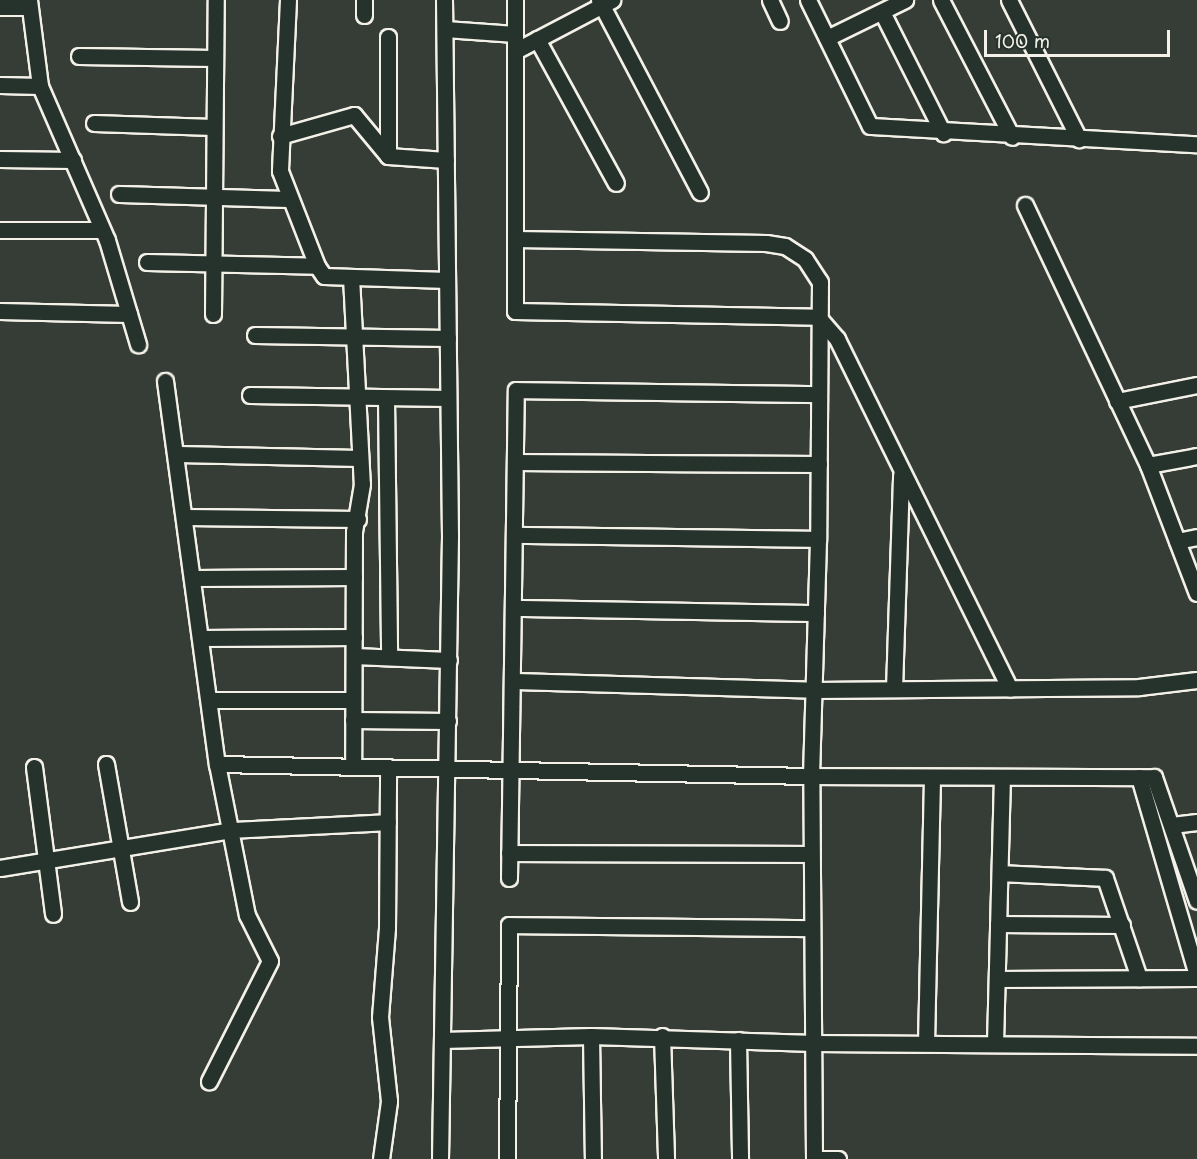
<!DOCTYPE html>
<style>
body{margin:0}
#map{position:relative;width:1197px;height:1159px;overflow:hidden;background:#353d36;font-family:"Playpen Sans",sans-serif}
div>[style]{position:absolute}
.roads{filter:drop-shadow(2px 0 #f4f1e8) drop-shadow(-2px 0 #f4f1e8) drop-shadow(0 2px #f4f1e8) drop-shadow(0 -2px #f4f1e8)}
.minor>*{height:15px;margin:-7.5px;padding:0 7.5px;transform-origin:7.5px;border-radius:7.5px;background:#26332d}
span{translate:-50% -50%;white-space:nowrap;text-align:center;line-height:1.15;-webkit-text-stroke:4.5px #26332d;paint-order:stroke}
.scale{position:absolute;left:984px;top:30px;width:186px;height:27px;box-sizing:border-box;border:3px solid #f4f1e8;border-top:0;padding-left:8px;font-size:18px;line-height:21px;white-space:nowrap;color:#f4f1e8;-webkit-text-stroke:4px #26332d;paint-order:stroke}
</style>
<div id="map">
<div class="roads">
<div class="minor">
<div style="left:29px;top:0;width:87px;rotate:82.7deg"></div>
<div style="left:40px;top:86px;width:168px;rotate:66.5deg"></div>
<div style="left:107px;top:240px;width:109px;rotate:73.4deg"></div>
<div style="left:288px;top:0;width:171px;rotate:92.7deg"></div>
<div style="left:280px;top:171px;width:102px;rotate:68.7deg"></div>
<div style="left:317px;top:266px;width:12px;rotate:55deg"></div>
<div style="left:324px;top:276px;width:123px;rotate:1.9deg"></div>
<div style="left:515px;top:0;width:311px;rotate:90deg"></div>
<div style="left:515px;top:311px;width:303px;rotate:1.1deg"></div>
<div style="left:818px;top:317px;width:29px;rotate:49deg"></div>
<div style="left:837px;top:339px;width:390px;rotate:63.7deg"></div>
<div style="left:599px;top:0;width:217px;rotate:62.3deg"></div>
<div style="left:770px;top:0;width:23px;rotate:65deg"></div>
<div style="left:808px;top:0;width:140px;rotate:63.8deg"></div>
<div style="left:870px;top:126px;width:327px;rotate:3.2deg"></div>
<div style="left:941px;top:0;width:154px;rotate:62.6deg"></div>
<div style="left:1009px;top:0;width:156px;rotate:63.3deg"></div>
<div style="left:0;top:7px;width:29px"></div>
<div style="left:882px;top:12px;width:136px;rotate:63.2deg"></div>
<div style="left:364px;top:15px;width:15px;rotate:-90deg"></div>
<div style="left:445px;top:29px;width:70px;rotate:4.1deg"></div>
<div style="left:388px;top:37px;width:119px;rotate:90deg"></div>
<div style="left:827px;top:38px;width:87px;rotate:-26deg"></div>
<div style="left:537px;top:39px;width:164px;rotate:61.3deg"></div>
<div style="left:515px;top:51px;width:110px;rotate:-27.7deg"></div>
<div style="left:79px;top:56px;width:135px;rotate:0.8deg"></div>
<div style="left:0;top:85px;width:40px;rotate:1.4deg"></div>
<div style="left:94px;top:123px;width:119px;rotate:1.9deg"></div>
<div style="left:280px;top:136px;width:77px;rotate:-15.8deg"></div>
<div style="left:354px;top:115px;width:53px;rotate:50.3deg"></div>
<div style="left:388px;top:156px;width:58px;rotate:3.9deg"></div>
<div style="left:0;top:159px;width:73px;rotate:0.8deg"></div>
<div style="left:119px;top:194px;width:169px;rotate:1.7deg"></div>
<div style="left:1025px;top:205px;width:288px;rotate:64.7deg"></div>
<div style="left:1148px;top:465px;width:137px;rotate:69.1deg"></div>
<div style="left:0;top:230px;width:102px"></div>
<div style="left:515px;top:239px;width:251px;rotate:0.9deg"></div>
<div style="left:766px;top:243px;width:19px;rotate:9deg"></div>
<div style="left:785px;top:246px;width:24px;rotate:33deg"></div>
<div style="left:805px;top:259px;width:27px;rotate:57deg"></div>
<div style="left:820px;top:282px;width:257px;rotate:90.4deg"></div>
<div style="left:147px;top:262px;width:170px;rotate:1.3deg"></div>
<div style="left:351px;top:277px;width:207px;rotate:87deg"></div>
<div style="left:362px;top:484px;width:49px;rotate:99.5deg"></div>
<div style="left:354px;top:532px;width:234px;rotate:90.2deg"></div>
<div style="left:0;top:311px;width:129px;rotate:1.3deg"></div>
<div style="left:213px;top:314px;width:314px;rotate:-89.5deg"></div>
<div style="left:255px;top:335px;width:193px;rotate:0.9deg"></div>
<div style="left:165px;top:381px;width:387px;rotate:82.3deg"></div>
<div style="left:217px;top:764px;width:154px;rotate:78.8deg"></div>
<div style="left:247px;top:915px;width:51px;rotate:63.4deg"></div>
<div style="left:270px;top:961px;width:135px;rotate:116.9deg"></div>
<div style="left:250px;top:395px;width:198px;rotate:0.9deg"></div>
<div style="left:386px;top:398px;width:259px;rotate:89.3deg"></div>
<div style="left:1117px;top:401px;width:82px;rotate:-11.3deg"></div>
<div style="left:178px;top:454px;width:181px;rotate:1.3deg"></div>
<div style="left:515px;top:462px;width:304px;rotate:0.4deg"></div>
<div style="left:1148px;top:465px;width:50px;rotate:-10.4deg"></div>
<div style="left:186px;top:517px;width:172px;rotate:0.7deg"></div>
<div style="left:1177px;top:541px;width:20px;rotate:-11deg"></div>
<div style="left:195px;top:578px;width:159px;rotate:-0.4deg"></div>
<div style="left:516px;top:608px;width:300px;rotate:1deg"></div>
<div style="left:202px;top:638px;width:152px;rotate:-0.4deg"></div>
<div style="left:354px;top:656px;width:95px;rotate:2.4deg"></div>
<div style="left:515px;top:681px;width:299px;rotate:1.7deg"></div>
<div style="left:814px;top:690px;width:325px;rotate:-0.5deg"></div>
<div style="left:1139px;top:687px;width:58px;rotate:-6.9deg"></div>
<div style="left:894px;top:689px;width:214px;rotate:-88.1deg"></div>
<div style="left:210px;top:700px;width:143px"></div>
<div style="left:353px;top:720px;width:95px;rotate:0.6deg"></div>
<div style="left:106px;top:764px;width:140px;rotate:80.1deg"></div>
<div style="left:217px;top:764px;width:594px;rotate:1.16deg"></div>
<div style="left:811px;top:776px;width:237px;rotate:-88.3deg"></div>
<div style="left:818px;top:539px;width:302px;rotate:-179.2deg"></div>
<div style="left:34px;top:767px;width:148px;rotate:82.6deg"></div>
<div style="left:1139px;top:777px;width:206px;rotate:73.7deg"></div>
<div style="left:1172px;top:825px;width:25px;rotate:-7deg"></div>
<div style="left:509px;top:853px;width:302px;rotate:0.2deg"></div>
<div style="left:0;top:868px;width:234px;rotate:-9.3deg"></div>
<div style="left:231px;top:830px;width:157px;rotate:-2.9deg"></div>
<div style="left:1000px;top:873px;width:105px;rotate:2.7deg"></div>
<div style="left:1105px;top:878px;width:106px;rotate:71.2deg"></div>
<div style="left:509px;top:878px;width:488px;rotate:-89.2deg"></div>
<div style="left:516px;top:390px;width:302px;rotate:0.8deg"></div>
<div style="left:998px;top:924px;width:124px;rotate:0.5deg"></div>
<div style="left:997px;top:979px;width:200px;rotate:-0.3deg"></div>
<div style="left:591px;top:1036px;width:123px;rotate:89.1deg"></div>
<div style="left:662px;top:1036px;width:123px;rotate:88.1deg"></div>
<div style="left:442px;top:1040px;width:149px;rotate:-1.5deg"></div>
<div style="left:591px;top:1036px;width:223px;rotate:1.8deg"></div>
<div style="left:814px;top:1043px;width:383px;rotate:0.4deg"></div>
<div style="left:738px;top:1040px;width:119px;rotate:89deg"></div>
<div style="left:926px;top:1043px;width:266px;rotate:-88.7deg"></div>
<div style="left:995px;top:1043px;width:266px;rotate:-88.5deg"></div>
<div style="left:381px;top:1159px;width:59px;rotate:-82.1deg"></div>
<div style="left:389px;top:1101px;width:84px;rotate:-96.1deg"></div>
<div style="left:380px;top:1017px;width:89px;rotate:-85.5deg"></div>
<div style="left:387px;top:928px;width:161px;rotate:-89.6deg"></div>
<div style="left:440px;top:1159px;width:623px;rotate:-89.08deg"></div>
<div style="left:450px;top:536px;width:536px;rotate:-90.64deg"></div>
<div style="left:507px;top:1159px;width:234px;rotate:-89.5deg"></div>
<div style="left:509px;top:925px;width:302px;rotate:0.6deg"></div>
<div style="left:814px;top:1159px;width:383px;rotate:-90.4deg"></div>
<div style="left:811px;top:776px;width:343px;rotate:0.2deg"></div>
<div style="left:1154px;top:777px;width:131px;rotate:70.9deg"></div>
<div style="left:814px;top:1159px;width:24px"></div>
</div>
</div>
<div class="scale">100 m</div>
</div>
